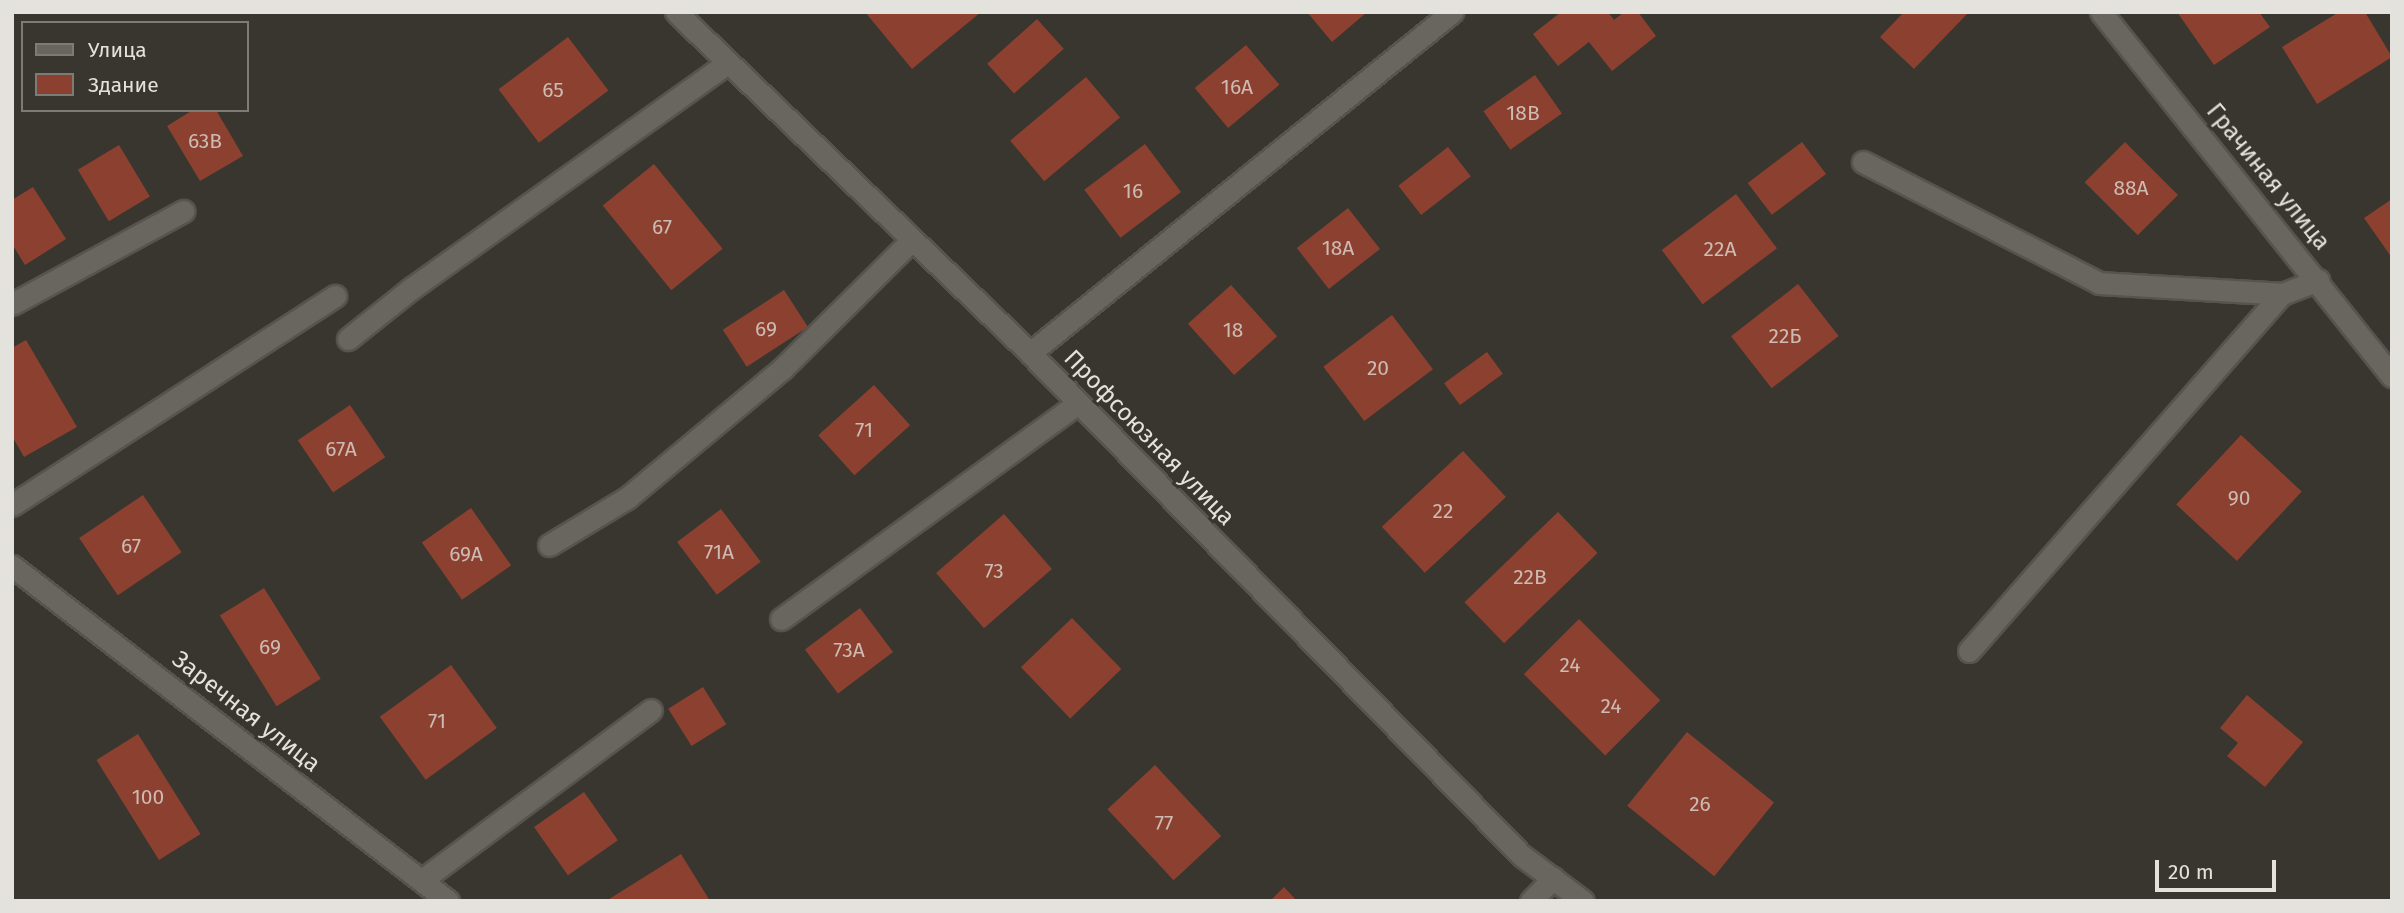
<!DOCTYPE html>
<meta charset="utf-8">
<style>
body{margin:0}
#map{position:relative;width:2404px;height:913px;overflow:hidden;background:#38362f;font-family:"Fira Sans",sans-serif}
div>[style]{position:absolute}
.building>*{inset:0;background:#8c4130;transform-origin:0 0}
.roads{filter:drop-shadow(2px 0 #56544e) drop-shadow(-2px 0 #56544e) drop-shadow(0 2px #56544e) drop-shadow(0 -2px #56544e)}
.minor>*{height:21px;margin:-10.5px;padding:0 10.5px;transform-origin:10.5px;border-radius:10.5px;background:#69665f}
span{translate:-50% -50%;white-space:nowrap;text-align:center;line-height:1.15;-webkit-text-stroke:6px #38362f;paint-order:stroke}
.number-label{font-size:21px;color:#cdbab2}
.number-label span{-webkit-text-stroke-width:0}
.street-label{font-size:24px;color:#e3e2dd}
.frame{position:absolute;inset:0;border:14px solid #e3e2dd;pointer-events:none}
.legend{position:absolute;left:21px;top:21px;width:228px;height:91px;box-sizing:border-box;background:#38362f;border:2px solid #7c7b75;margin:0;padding:9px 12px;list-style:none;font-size:21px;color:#e3e2dd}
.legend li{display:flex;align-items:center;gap:14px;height:35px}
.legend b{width:35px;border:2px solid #7c7b75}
.scale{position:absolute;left:2155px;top:860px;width:121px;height:32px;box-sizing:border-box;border:4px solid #e3e2dd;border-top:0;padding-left:9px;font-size:21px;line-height:24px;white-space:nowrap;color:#e3e2dd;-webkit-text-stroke:5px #38362f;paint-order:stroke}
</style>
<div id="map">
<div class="building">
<div style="clip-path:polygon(865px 12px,981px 12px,912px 69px)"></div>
<div style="clip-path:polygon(1307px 12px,1367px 12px,1332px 42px)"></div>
<div style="clip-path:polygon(1561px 12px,1608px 12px,1614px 20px,1624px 12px,1638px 12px,1656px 36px,1612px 71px,1589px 42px,1558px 66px,1533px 34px)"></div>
<div style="clip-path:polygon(1904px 12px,1969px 12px,1914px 69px,1880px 37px)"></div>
<div style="clip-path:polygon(2177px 12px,2259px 12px,2270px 27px,2214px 65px)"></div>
<div style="clip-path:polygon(2339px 12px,2365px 12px,2392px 57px,2317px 104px,2282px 47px)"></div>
<div style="left:1037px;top:19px;width:40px;height:67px;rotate:48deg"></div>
<div style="left:568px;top:37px;width:67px;height:87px;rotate:53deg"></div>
<div style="left:1246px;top:45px;width:52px;height:67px;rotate:50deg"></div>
<div style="left:1535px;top:75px;width:47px;height:63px;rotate:55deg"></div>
<div style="left:1086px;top:77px;width:53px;height:99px;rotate:50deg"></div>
<div style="clip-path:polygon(193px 110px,216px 110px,243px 156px,200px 181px,167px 126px)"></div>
<div style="left:1802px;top:142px;width:40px;height:68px;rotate:53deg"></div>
<div style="left:2125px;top:142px;width:75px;height:57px;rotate:45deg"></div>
<div style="left:1145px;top:144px;width:60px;height:76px;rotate:53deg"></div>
<div style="left:119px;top:145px;width:60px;height:48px;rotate:59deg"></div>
<div style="left:1448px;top:147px;width:37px;height:63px;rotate:52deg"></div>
<div style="left:654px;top:164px;width:109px;height:66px;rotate:51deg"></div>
<div style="clip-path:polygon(33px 187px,66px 239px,25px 265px,12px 244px,12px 200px)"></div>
<div style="left:1736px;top:194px;width:68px;height:93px;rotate:53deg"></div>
<div style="clip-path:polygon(2392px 199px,2392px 258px,2364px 218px)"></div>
<div style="left:1348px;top:208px;width:52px;height:65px;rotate:52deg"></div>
<div style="left:1798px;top:284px;width:66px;height:85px;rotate:52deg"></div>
<div style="left:1231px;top:285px;width:69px;height:58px;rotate:48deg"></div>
<div style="left:784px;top:290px;width:44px;height:73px;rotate:57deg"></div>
<div style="left:1392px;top:315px;width:68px;height:86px;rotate:53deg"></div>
<div style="clip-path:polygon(26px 340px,77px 427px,24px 457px,12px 436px,12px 348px)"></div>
<div style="left:1487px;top:352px;width:27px;height:53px;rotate:54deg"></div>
<div style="left:874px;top:385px;width:54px;height:75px;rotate:48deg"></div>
<div style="left:350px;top:405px;width:63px;height:63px;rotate:56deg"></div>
<div style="left:2241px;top:435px;width:83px;height:95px;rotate:43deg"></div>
<div style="left:1463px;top:451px;width:63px;height:111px;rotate:47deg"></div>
<div style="left:143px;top:495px;width:69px;height:77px;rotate:56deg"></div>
<div style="left:471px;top:508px;width:70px;height:60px;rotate:55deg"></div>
<div style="left:721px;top:509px;width:66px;height:55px;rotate:53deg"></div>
<div style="left:1558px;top:512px;width:57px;height:130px;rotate:46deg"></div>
<div style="left:1004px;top:514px;width:73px;height:90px;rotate:49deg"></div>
<div style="left:264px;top:588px;width:107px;height:52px;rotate:58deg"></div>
<div style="left:860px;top:608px;width:55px;height:69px;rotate:53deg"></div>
<div style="left:1072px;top:618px;width:71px;height:71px;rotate:46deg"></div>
<div style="left:1579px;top:619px;width:115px;height:78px;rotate:45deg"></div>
<div style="left:451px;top:665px;width:78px;height:88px;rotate:54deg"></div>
<div style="left:703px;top:687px;width:44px;height:41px;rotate:58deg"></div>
<div style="clip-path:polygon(2247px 695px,2303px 742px,2265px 787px,2227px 756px,2238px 743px,2220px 728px)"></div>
<div style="left:1687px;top:732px;width:112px;height:95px;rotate:39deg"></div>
<div style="left:138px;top:734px;width:118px;height:49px;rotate:58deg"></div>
<div style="left:1155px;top:765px;width:97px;height:65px;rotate:47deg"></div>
<div style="left:584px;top:792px;width:59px;height:61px;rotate:55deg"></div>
<div style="clip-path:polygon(681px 854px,710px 901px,606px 901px)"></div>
<div style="clip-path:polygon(1284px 887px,1297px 901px,1270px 901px)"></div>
</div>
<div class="roads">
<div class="minor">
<div style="left:676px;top:12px;width:492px;rotate:43.9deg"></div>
<div style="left:1030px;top:353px;width:702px;rotate:45.63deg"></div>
<div style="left:1521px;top:855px;width:77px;rotate:36.6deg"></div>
<div style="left:2101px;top:12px;width:466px;rotate:51.4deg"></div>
<div style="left:1863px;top:162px;width:265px;rotate:27.1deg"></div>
<div style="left:2099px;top:283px;width:183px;rotate:3.4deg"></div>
<div style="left:2282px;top:294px;width:39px;rotate:-21deg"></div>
<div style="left:12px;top:304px;width:195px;rotate:-28.5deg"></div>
<div style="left:348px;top:339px;width:82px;rotate:-38.6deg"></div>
<div style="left:412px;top:288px;width:387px;rotate:-35.5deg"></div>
<div style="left:1030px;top:353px;width:543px;rotate:-38.94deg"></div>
<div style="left:12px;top:505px;width:385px;rotate:-32.9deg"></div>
<div style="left:549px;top:545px;width:91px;rotate:-31.1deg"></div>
<div style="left:627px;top:498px;width:202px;rotate:-39.8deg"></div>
<div style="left:782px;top:369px;width:183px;rotate:-44.8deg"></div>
<div style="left:12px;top:566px;width:550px;rotate:37.54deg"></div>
<div style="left:781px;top:619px;width:367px;rotate:-36deg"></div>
<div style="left:1969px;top:651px;width:475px;rotate:-48.8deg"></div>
<div style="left:422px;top:880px;width:285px;rotate:-36.6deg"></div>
<div style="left:1531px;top:901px;width:32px;rotate:-46deg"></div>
</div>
</div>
<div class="number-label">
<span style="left:1237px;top:87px">16А</span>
<span style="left:553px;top:90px">65</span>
<span style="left:1523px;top:113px">18В</span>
<span style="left:205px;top:141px">63В</span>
<span style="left:2131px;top:188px">88А</span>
<span style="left:1133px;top:191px">16</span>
<span style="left:662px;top:227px">67</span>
<span style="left:1338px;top:248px">18А</span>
<span style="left:1720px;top:249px">22А</span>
<span style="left:766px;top:329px">69</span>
<span style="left:1233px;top:330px">18</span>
<span style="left:1785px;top:336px">22Б</span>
<span style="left:1378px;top:368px">20</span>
<span style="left:864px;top:430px">71</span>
<span style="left:341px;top:449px">67А</span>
<span style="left:2239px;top:498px">90</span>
<span style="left:1443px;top:511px">22</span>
<span style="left:131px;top:546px">67</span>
<span style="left:719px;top:552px">71А</span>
<span style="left:466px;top:554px">69А</span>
<span style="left:994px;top:571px">73</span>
<span style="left:1530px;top:577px">22В</span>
<span style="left:270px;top:647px">69</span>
<span style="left:849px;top:650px">73А</span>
<span style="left:1570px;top:665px">24</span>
<span style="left:1611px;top:706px">24</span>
<span style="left:437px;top:721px">71</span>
<span style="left:148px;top:797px">100</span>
<span style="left:1700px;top:804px">26</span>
<span style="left:1164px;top:823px">77</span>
</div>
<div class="street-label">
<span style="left:2268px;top:177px;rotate:51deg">Грачиная улица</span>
<span style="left:1149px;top:438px;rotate:46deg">Профсоюзная улица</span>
<span style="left:246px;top:712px;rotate:38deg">Заречная улица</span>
</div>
<div class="frame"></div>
<ul class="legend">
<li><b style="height:9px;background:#69665f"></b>Улица</li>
<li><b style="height:19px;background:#8c4130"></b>Здание</li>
</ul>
<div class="scale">20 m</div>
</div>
